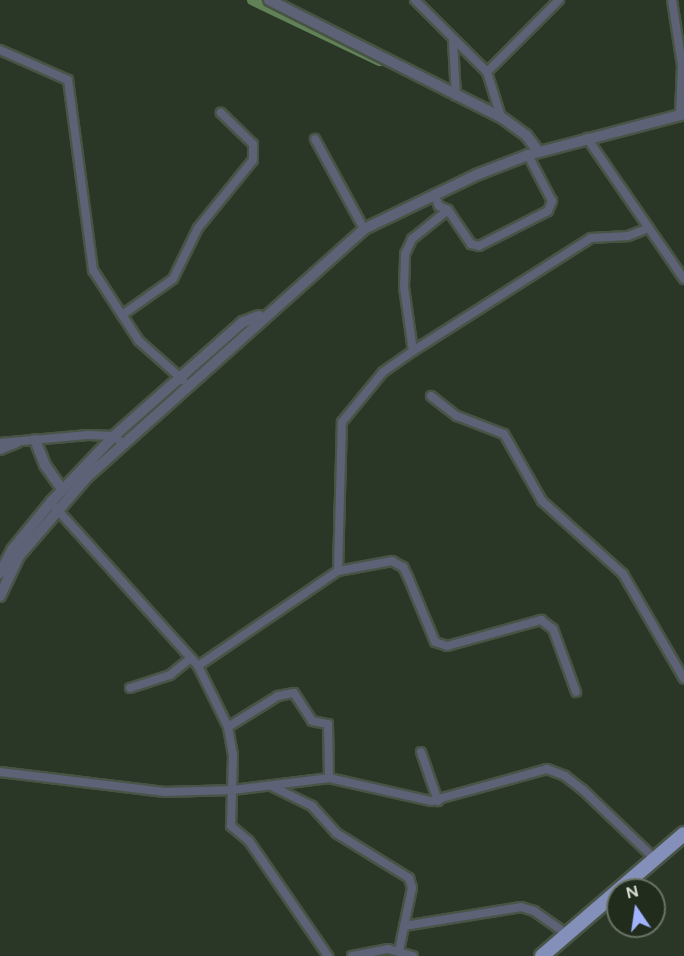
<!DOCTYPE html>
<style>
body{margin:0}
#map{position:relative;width:684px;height:956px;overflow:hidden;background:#2a3726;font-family:Figtree,sans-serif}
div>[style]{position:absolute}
.canal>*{height:9px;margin:-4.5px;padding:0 4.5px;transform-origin:4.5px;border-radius:4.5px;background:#618256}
.roads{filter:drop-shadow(2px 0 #485445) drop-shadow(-2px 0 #485445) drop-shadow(0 2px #485445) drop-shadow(0 -2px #485445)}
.minor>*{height:8px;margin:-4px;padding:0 4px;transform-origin:4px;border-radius:4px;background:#5d6277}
.tertiary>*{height:10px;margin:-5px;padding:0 5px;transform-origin:5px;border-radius:5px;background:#5d6277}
.primary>*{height:14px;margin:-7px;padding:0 7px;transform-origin:7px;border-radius:7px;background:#8590ba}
span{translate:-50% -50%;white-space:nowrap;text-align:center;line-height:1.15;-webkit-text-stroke:6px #212c1d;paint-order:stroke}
.north{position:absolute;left:606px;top:878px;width:60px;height:60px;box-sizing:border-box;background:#212c1d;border:2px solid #687265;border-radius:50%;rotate:347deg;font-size:16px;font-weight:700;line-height:24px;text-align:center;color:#d2dad0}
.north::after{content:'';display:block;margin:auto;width:21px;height:27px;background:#a1b3fd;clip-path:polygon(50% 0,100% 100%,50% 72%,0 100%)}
</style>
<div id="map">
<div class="canal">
<div style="left:251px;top:0;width:142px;rotate:25.5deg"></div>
</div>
<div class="roads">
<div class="minor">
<div style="left:415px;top:0;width:102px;rotate:45deg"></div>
<div style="left:487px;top:72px;width:47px;rotate:72.7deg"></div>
<div style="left:672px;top:0;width:66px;rotate:81.3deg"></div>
<div style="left:682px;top:65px;width:50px;rotate:92.3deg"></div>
<div style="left:453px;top:41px;width:55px;rotate:86.9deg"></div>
<div style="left:0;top:50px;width:74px;rotate:23.8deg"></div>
<div style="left:68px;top:80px;width:192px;rotate:82.5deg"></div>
<div style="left:93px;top:270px;width:54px;rotate:57.2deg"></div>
<div style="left:487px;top:72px;width:102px;rotate:-45deg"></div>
<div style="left:587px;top:138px;width:171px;rotate:55.5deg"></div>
<div style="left:315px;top:139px;width:102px;rotate:61.4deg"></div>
<div style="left:448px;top:210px;width:41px;rotate:55.9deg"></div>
<div style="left:471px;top:244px;width:8px;rotate:14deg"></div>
<div style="left:479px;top:246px;width:77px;rotate:-26.9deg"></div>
<div style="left:548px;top:211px;width:11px;rotate:-68deg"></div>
<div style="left:552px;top:201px;width:52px;rotate:-117.6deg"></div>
<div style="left:413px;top:351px;width:211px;rotate:-32.4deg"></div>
<div style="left:591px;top:238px;width:37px;rotate:-3deg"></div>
<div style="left:628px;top:236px;width:22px;rotate:-21deg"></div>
<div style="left:183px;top:380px;width:59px;rotate:-138.4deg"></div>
<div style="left:139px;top:341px;width:31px;rotate:-123deg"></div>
<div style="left:122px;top:315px;width:62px;rotate:-35.2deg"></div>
<div style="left:173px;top:279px;width:57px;rotate:-63.9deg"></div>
<div style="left:198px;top:228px;width:87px;rotate:-51deg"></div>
<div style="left:253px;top:160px;width:16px;rotate:-90deg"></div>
<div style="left:253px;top:144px;width:45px;rotate:-135.9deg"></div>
<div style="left:431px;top:396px;width:33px;rotate:38deg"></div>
<div style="left:457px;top:416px;width:50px;rotate:21deg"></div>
<div style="left:504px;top:434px;width:77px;rotate:60.4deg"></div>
<div style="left:542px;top:501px;width:109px;rotate:42deg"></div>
<div style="left:623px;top:574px;width:121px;rotate:59.8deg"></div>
<div style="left:0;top:443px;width:88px;rotate:-5.2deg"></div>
<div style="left:88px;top:435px;width:26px;rotate:2deg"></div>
<div style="left:114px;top:436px;width:11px;rotate:41deg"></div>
<div style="left:0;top:450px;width:18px;rotate:-22deg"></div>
<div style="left:55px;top:507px;width:214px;rotate:48deg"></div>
<div style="left:198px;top:666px;width:68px;rotate:63.8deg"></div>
<div style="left:228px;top:727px;width:28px;rotate:80deg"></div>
<div style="left:233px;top:755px;width:71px;rotate:91.6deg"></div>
<div style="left:231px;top:826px;width:23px;rotate:40deg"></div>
<div style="left:249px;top:841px;width:140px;rotate:55.5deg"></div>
<div style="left:338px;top:571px;width:149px;rotate:-88.5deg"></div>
<div style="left:342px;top:422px;width:65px;rotate:-50.6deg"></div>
<div style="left:383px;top:372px;width:37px;rotate:-35deg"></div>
<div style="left:413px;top:351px;width:65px;rotate:-98deg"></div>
<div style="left:404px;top:287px;width:33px;rotate:-88deg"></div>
<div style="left:405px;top:254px;width:17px;rotate:-65deg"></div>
<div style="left:412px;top:239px;width:46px;rotate:-38.9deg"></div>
<div style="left:448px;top:210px;width:10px;rotate:-156deg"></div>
<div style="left:439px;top:206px;width:13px;rotate:-113deg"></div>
<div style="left:198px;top:666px;width:169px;rotate:-34.2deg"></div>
<div style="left:338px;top:571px;width:55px;rotate:-10.5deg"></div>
<div style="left:392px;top:561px;width:13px;rotate:29deg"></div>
<div style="left:403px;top:567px;width:11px;rotate:63deg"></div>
<div style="left:408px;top:577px;width:70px;rotate:67.4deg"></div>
<div style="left:435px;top:642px;width:13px;rotate:18deg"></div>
<div style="left:447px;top:646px;width:98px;rotate:-15.5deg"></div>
<div style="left:541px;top:620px;width:15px;rotate:37deg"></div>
<div style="left:553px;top:629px;width:67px;rotate:69.9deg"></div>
<div style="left:130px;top:688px;width:42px;rotate:-18deg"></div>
<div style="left:170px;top:675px;width:27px;rotate:-39deg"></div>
<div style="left:228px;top:727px;width:59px;rotate:-31.8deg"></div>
<div style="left:278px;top:696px;width:16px;rotate:-11deg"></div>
<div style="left:294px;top:693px;width:33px;rotate:57deg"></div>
<div style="left:312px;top:721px;width:16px;rotate:11deg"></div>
<div style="left:328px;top:724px;width:54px;rotate:88.9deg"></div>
<div style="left:421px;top:752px;width:52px;rotate:70.9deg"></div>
<div style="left:0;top:772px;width:166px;rotate:6.9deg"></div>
<div style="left:165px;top:792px;width:68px;rotate:-1.7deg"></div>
<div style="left:233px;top:790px;width:97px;rotate:-7.1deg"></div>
<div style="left:329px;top:778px;width:105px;rotate:12.7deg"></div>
<div style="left:431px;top:801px;width:120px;rotate:-15.4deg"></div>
<div style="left:547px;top:769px;width:19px;rotate:21deg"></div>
<div style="left:565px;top:776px;width:23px;rotate:38deg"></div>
<div style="left:583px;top:790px;width:98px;rotate:43.8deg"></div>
<div style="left:271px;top:786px;width:46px;rotate:26deg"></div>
<div style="left:312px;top:806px;width:36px;rotate:48deg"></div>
<div style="left:336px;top:833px;width:86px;rotate:31.7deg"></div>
<div style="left:409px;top:878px;width:10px;rotate:73deg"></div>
<div style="left:412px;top:888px;width:64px;rotate:101.7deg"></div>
<div style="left:404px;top:926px;width:119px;rotate:-9.2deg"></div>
<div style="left:521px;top:907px;width:14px;rotate:17deg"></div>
<div style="left:534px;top:911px;width:39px;rotate:35deg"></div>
<div style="left:352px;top:956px;width:37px;rotate:-11deg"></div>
<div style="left:388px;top:949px;width:26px;rotate:16deg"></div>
</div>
<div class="tertiary">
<div style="left:269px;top:0;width:260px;rotate:26.8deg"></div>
<div style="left:501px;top:117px;width:31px;rotate:36deg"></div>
<div style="left:526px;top:135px;width:21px;rotate:53deg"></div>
<div style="left:35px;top:440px;width:27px;rotate:68deg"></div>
<div style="left:45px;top:465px;width:29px;rotate:55deg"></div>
<div style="left:0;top:573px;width:26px;rotate:-62deg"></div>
<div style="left:12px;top:550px;width:63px;rotate:-50.8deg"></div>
<div style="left:52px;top:501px;width:90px;rotate:-46.4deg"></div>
<div style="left:114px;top:436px;width:172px;rotate:-41.5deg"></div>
<div style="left:243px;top:322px;width:17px;rotate:-21deg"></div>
<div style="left:0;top:596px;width:44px;rotate:-64.6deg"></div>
<div style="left:19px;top:556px;width:104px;rotate:-49.3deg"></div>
<div style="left:87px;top:477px;width:372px;rotate:-41.8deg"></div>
<div style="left:364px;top:229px;width:124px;rotate:-25.7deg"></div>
<div style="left:476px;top:175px;width:56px;rotate:-21deg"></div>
<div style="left:528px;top:155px;width:161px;rotate:-14.7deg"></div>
</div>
<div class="primary">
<div style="left:542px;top:956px;width:187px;rotate:-40.7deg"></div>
</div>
</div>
<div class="north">N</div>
</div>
